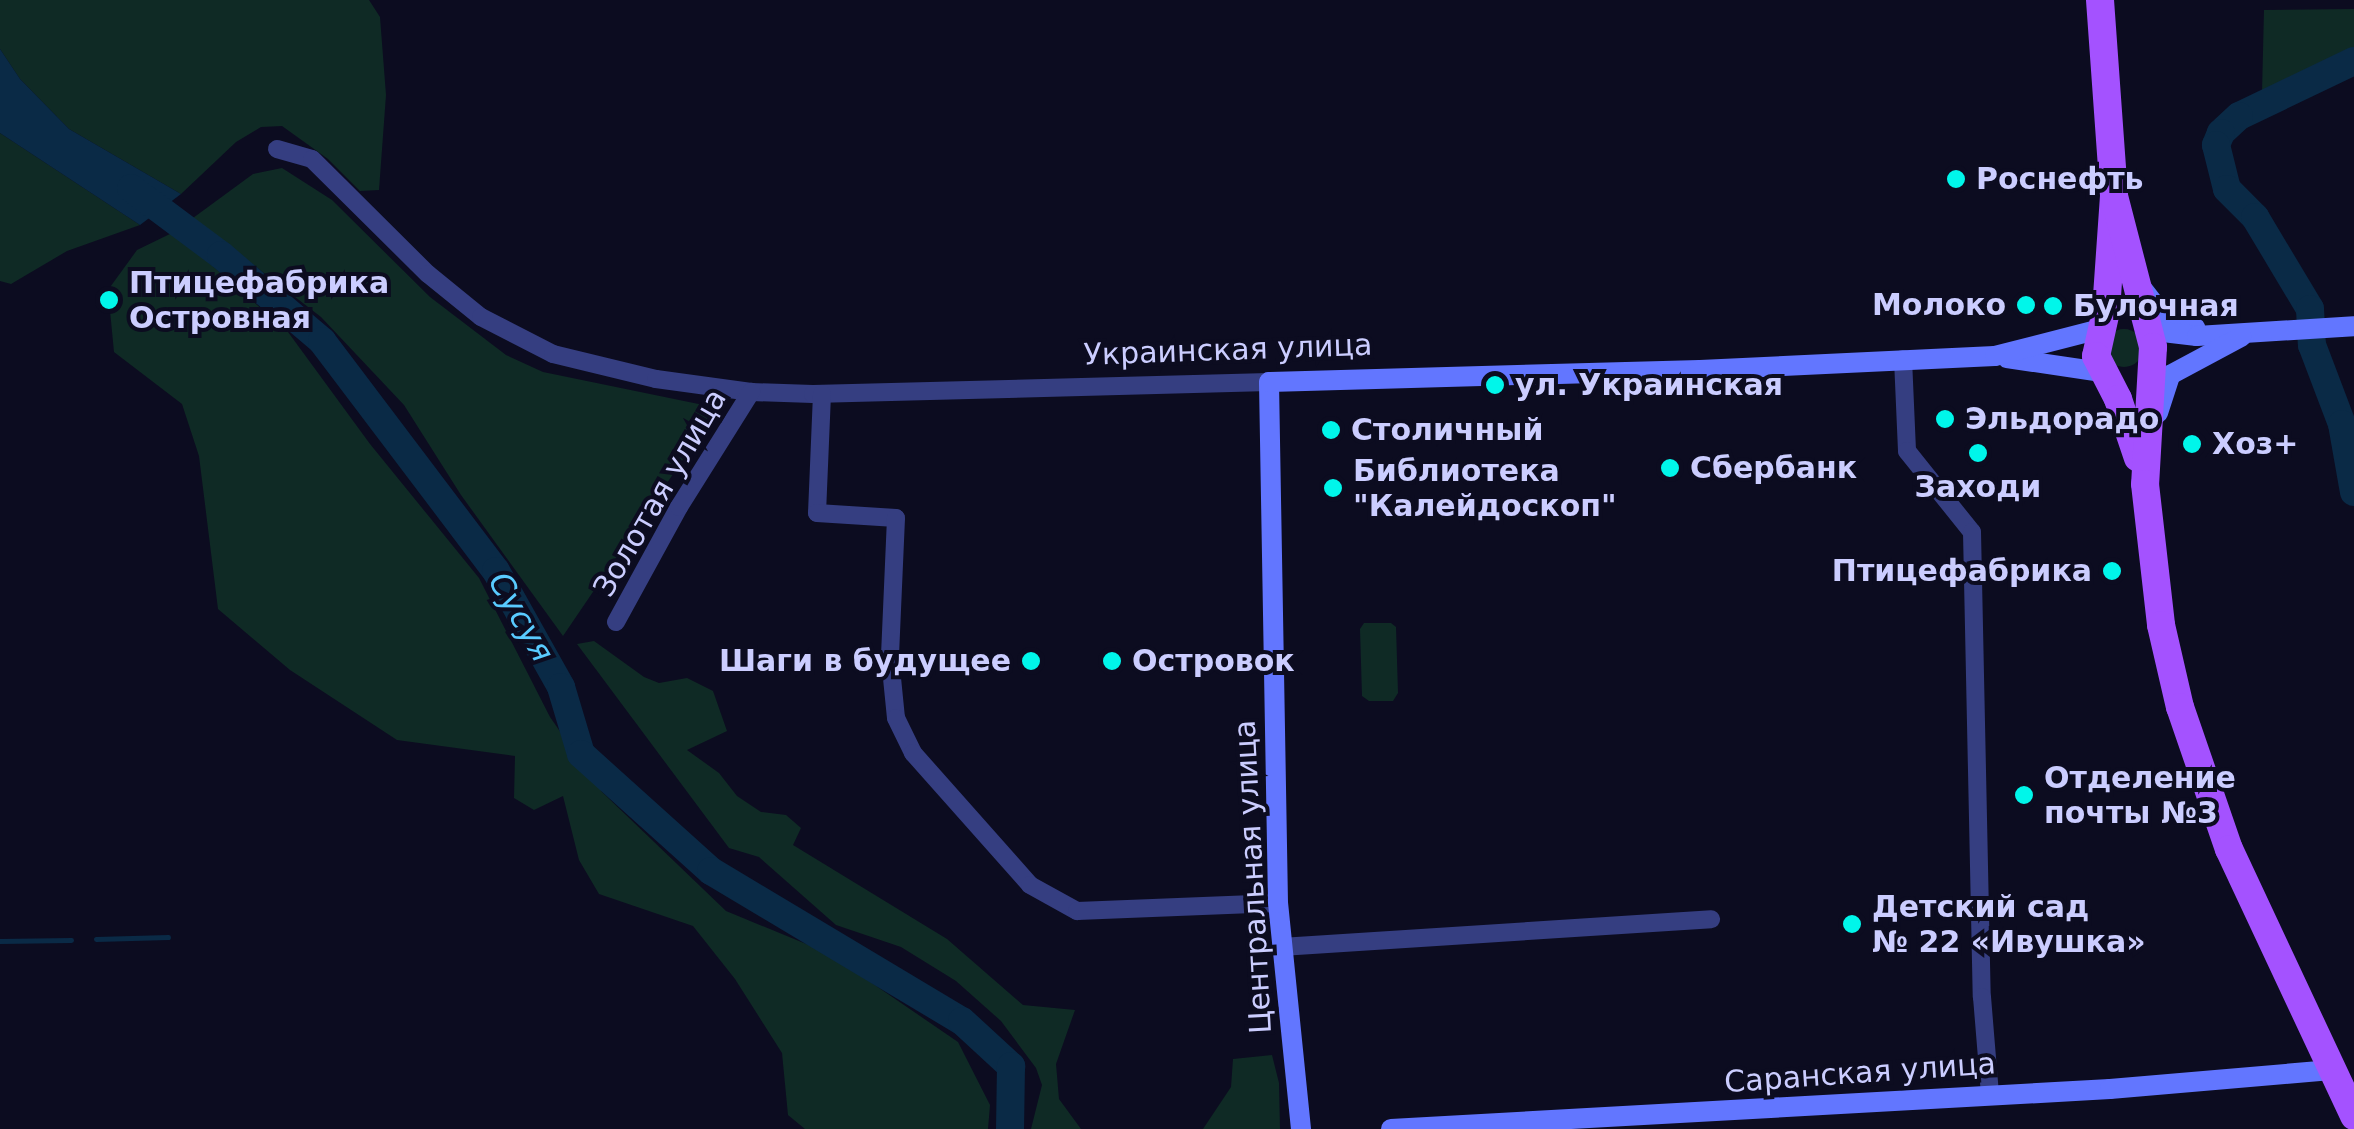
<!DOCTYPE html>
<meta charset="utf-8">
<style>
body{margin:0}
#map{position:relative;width:2354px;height:1129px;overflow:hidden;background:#0c0c20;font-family:"DejaVu Sans",sans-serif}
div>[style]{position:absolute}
.green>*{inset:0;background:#0f2a25}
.round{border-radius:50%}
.water>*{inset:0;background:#0a2a46}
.stream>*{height:5px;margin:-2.5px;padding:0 2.5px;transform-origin:2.5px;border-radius:2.5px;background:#0a2a46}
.river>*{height:28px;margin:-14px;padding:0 14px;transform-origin:14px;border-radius:14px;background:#0a2a46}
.street>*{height:18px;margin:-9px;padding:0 9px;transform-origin:9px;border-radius:9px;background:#353e81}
.secondary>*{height:20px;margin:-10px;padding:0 10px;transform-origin:10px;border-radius:10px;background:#6276ff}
.primary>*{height:28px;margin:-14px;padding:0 14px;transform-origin:14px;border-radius:14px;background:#a452ff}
.dots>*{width:28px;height:28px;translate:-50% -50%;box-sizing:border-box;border:5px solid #0c0c20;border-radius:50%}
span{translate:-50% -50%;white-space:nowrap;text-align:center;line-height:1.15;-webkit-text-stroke:8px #0c0c20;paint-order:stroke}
.poi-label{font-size:30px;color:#cbcdff;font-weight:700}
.left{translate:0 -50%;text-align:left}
.right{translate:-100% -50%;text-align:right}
.street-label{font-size:30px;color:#cbcdff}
.water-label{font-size:32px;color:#59cbff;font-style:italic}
</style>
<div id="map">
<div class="green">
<div style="clip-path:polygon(0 0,369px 0,380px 17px,386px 95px,379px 190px,360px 191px,328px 159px,282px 126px,261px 127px,236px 142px,181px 194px,69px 129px,20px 79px,0 49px)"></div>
<div style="clip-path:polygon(2354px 9px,2354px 48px,2262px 93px,2264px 10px)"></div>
<div style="clip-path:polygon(0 133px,140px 225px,67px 251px,11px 284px,0 281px)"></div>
<div style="clip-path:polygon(282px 168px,332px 200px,430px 297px,506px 355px,543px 372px,718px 408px,563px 636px,461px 495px,404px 405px,321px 317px,193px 218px,253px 174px)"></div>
<div style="clip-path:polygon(174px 232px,288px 332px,370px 444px,479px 578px,550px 717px,602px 792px,726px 911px,828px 953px,958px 1042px,990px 1105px,988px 1129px,805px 1129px,788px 1115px,782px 1053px,735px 979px,693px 926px,599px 894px,579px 860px,563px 796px,534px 810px,514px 798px,515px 756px,397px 740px,290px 670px,218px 609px,199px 456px,182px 404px,114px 352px,108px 290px,137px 250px)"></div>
<div class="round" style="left:2105px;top:329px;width:38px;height:38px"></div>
<div style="clip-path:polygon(1364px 623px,1391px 623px,1396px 627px,1398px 693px,1393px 701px,1369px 701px,1362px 696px,1360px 629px)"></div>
<div style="clip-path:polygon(594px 641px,644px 677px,659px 683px,687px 678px,713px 691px,727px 731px,687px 750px,719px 773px,737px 796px,761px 812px,786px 815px,801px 828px,793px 845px,947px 939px,1023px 1005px,1075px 1010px,1056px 1064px,1059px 1099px,1081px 1129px,1031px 1129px,1042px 1085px,1036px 1068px,1001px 1021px,956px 981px,901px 947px,836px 925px,759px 857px,729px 848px,577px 644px)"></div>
<div style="clip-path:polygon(1272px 1055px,1279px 1083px,1280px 1129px,1203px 1129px,1231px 1087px,1233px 1059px)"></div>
</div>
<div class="water">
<div style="clip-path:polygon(2354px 48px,2354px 71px,2274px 113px,2262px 93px)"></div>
<div style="clip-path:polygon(0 49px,20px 79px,69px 129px,181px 194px,140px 225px,0 133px)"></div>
</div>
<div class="stream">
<div style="left:96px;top:939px;width:72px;rotate:-1.6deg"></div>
<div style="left:0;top:941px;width:71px;rotate:-0.8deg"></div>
</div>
<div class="river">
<div style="left:2354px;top:61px;width:127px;rotate:154.4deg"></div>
<div style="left:2239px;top:116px;width:25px;rotate:137deg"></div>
<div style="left:2221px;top:133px;width:13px;rotate:113deg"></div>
<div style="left:2216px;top:145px;width:45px;rotate:76deg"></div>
<div style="left:2227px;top:189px;width:40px;rotate:45deg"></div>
<div style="left:2255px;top:217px;width:107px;rotate:59.1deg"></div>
<div style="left:2310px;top:309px;width:36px;rotate:87deg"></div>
<div style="left:2312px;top:345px;width:85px;rotate:69.2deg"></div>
<div style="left:2342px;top:424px;width:69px;rotate:80deg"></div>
<div style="left:131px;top:188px;width:112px;rotate:36.7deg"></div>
<div style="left:221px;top:255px;width:133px;rotate:40.4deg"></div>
<div style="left:322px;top:341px;width:288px;rotate:52.9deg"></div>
<div style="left:496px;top:571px;width:133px;rotate:60.7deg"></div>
<div style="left:561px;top:687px;width:70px;rotate:73.4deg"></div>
<div style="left:581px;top:754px;width:175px;rotate:42deg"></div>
<div style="left:711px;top:871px;width:292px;rotate:30.9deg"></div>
<div style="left:962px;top:1021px;width:67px;rotate:42.6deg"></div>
<div style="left:1011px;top:1066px;width:63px;rotate:90.9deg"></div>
</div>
<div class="street">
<div style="left:277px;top:149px;width:36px;rotate:16deg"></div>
<div style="left:312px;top:159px;width:163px;rotate:44.8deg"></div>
<div style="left:428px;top:274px;width:68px;rotate:39.1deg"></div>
<div style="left:481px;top:317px;width:81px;rotate:27.2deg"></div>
<div style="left:553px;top:354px;width:106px;rotate:13.6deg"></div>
<div style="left:656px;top:379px;width:96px;rotate:7.8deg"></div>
<div style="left:751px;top:392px;width:62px;rotate:1.8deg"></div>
<div style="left:813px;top:394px;width:456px;rotate:-1.5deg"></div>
<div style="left:1903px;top:359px;width:92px;rotate:87.5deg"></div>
<div style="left:1907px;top:451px;width:104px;rotate:51.3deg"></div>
<div style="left:1972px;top:532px;width:465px;rotate:88.8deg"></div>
<div style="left:1982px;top:997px;width:98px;rotate:85.3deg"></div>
<div style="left:822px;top:394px;width:119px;rotate:92.4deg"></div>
<div style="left:817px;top:513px;width:79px;rotate:3.6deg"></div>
<div style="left:896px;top:518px;width:140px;rotate:92.5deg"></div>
<div style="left:890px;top:658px;width:60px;rotate:84.3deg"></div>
<div style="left:896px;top:718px;width:39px;rotate:64deg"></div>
<div style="left:913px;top:753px;width:176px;rotate:48.4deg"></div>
<div style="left:1030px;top:885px;width:54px;rotate:29deg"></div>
<div style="left:1077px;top:911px;width:201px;rotate:-2.3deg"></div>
<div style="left:616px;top:622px;width:131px;rotate:-61.3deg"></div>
<div style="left:679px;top:507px;width:136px;rotate:-57.9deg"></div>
<div style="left:1281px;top:947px;width:431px;rotate:-3.7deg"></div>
</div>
<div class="secondary">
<div style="left:2141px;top:287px;width:36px;rotate:52deg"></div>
<div style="left:2163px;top:315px;width:35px;rotate:22deg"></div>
<div style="left:2146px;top:330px;width:51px;rotate:6.7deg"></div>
<div style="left:2197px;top:336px;width:157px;rotate:-3.6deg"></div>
<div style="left:2007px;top:358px;width:101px;rotate:8.5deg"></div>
<div style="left:2158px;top:413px;width:40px;rotate:-72deg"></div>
<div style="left:2170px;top:375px;width:81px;rotate:-28.2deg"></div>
<div style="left:1301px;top:1129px;width:227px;rotate:-95.8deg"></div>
<div style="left:1278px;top:903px;width:521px;rotate:-90.99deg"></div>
<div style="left:1269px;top:382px;width:431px;rotate:-1.6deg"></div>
<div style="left:1700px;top:370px;width:295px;rotate:-2.7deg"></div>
<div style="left:1995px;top:356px;width:113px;rotate:-14.4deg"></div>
<div style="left:1391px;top:1129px;width:720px;rotate:-3.18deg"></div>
<div style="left:2110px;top:1089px;width:222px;rotate:-4.9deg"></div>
</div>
<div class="primary">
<div style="left:2100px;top:0;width:196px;rotate:85.9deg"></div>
<div style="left:2114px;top:196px;width:115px;rotate:94deg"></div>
<div style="left:2106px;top:311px;width:46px;rotate:102.5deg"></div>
<div style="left:2096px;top:356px;width:48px;rotate:62.9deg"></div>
<div style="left:2118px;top:399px;width:62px;rotate:71.3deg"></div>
<div style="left:2114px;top:196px;width:156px;rotate:75.5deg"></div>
<div style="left:2153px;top:347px;width:137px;rotate:93.3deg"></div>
<div style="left:2145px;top:484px;width:142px;rotate:83.5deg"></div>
<div style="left:2161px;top:625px;width:84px;rotate:77deg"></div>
<div style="left:2180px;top:707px;width:150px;rotate:71deg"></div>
<div style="left:2229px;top:849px;width:295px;rotate:64.9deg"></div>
</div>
<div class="dots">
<div style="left:1956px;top:179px;background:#00f6ea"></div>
<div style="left:109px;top:300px;background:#00f6ea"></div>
<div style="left:2026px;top:305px;background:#00f6ea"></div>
<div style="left:2053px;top:306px;background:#00f6ea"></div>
<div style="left:1495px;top:385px;background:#00f6ea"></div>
<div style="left:1945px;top:419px;background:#00f6ea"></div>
<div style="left:1331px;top:430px;background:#00f6ea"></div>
<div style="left:2192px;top:444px;background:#00f6ea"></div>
<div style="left:1978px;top:453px;background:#00f6ea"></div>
<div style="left:1670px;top:468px;background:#00f6ea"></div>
<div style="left:1333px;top:488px;background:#00f6ea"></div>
<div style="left:2112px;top:571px;background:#00f6ea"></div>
<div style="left:1031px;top:661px;background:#00f6ea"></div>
<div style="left:1112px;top:661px;background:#00f6ea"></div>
<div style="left:2024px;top:795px;background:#00f6ea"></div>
<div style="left:1852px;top:924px;background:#00f6ea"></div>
</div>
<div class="poi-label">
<span class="left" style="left:1976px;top:179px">Роснефть</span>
<span class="left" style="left:129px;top:300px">Птицефабрика<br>Островная</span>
<span class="right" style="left:2006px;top:305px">Молоко</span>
<span class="left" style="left:2073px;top:306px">Булочная</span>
<span class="left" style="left:1515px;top:385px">ул. Украинская</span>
<span class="left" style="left:1965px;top:419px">Эльдорадо</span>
<span class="left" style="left:1351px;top:430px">Столичный</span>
<span class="left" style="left:2212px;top:444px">Хоз+</span>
<span class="left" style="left:1690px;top:468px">Сбербанк</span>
<span class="left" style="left:1353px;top:488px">Библиотека<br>"Калейдоскоп"</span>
<span style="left:1978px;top:487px">Заходи</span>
<span class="right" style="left:2092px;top:571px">Птицефабрика</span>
<span class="right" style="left:1011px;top:661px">Шаги в будущее</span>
<span class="left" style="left:1132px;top:661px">Островок</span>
<span class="left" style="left:2044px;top:795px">Отделение<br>почты №3</span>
<span class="left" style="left:1872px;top:924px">Детский сад<br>№ 22 «Ивушка»</span>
</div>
<div class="street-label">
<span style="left:1228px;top:350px;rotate:-2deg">Украинская улица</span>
<span style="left:660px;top:493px;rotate:-60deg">Золотая улица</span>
<span style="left:1253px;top:877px;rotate:-93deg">Центральная улица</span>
<span style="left:1860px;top:1073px;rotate:-4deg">Саранская улица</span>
</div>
<div class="water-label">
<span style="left:521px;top:617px;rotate:60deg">Сусуя</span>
</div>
</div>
